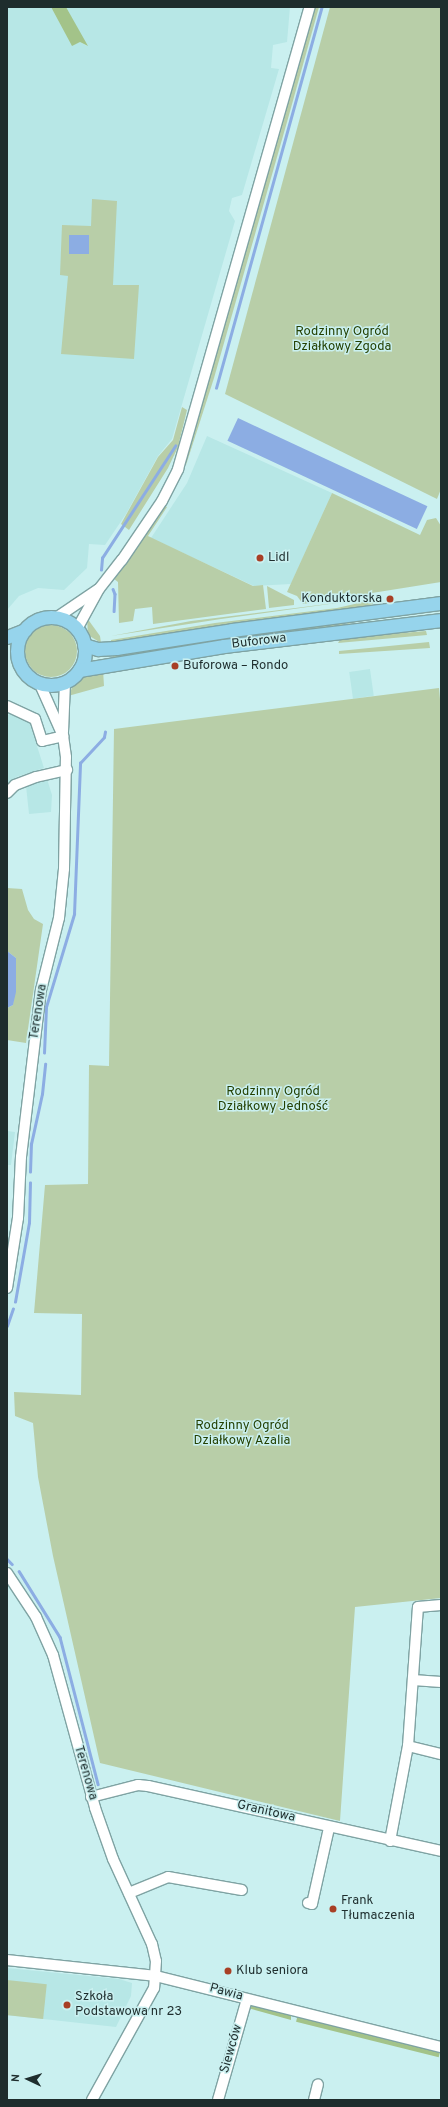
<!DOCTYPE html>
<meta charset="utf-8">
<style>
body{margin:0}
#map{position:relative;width:448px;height:2107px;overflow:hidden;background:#caf0f0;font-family:Overpass,sans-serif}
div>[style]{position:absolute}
.built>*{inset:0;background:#b7e7e6;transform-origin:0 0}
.green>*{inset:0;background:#b8cea8;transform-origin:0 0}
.round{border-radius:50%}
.forest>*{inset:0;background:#a3c389;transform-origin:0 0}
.water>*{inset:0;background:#8cade3;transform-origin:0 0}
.stream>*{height:2.5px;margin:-1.25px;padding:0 1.25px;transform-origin:1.25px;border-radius:1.25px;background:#8cade3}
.roads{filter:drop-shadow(1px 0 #7fa3a3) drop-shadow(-1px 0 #7fa3a3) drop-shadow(0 1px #7fa3a3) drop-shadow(0 -1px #7fa3a3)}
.minor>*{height:10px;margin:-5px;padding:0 5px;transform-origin:5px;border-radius:5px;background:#fff}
.major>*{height:13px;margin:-6.5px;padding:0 6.5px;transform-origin:6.5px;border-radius:6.5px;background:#96d4ec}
.major>.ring{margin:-6.5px;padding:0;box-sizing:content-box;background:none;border:13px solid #96d4ec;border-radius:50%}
.dots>*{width:11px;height:11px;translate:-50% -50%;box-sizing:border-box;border:2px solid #caf0f0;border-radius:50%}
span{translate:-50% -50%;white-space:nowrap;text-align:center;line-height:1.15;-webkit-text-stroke:3px #caf0f0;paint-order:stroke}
.park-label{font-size:13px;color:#233f00}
.poi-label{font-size:13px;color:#1e2d2d}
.left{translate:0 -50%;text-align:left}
.right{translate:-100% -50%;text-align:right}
.street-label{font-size:13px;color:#1e2d2d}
.frame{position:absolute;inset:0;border:8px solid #1e2d2d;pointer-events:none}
.north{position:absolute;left:8px;top:2059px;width:40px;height:40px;-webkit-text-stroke:3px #caf0f0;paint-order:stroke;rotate:274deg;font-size:11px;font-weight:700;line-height:16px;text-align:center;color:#1e2d2d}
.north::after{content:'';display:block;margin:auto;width:14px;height:18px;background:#1e2d2d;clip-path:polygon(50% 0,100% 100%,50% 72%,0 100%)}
</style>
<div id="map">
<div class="built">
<div style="clip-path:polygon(7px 7px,51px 7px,72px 45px,80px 42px,87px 46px,66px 7px,290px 7px,287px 42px,273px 45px,271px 68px,279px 69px,242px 195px,232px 198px,229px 211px,235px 221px,172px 439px,158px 456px,126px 514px,105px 545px,89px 544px,87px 568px,64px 590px,38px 588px,19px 596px,7px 610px)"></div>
<div style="clip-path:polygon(207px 436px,332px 493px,291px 584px,254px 586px,151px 538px,187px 483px)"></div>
<div style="left:370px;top:669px;width:27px;height:21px;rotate:82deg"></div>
<div style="clip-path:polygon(12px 712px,29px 721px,44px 768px,16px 777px,7px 785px,7px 716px)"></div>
<div style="clip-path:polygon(47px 779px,52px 795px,51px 812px,29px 814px,26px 786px)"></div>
<div style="clip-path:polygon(7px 1131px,15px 1132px,11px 1165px,7px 1165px)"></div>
<div style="clip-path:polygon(7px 1968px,119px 1979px,132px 1983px,131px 1996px,116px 2027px,7px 2015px)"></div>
</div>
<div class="green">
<div style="clip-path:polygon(314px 7px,319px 7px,289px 115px,214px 378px,186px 465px,184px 462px)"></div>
<div style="clip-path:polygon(330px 7px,441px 7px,441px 489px,437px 499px,225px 394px)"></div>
<div style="clip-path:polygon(92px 199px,117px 201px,113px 285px,139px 285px,134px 359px,61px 354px,68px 276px,60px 275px,62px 225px,91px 226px)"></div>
<div style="clip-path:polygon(182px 407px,187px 410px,178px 447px,168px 468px,129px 530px,121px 524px,158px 457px,173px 440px)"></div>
<div style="clip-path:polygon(332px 493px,420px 535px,427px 520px,436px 518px,441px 526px,441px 582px,303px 604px,297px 596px,287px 592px)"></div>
<div style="clip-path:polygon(164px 505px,167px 507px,148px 536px,253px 586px,263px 585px,266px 609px,153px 624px,152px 607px,135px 609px,133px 621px,119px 623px,118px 582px,114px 579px)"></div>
<div style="clip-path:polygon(267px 586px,294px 600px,294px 605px,269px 608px)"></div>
<div style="clip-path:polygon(372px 600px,373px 604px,355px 609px,111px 643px,111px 640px,215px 623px,337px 608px)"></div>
<div style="clip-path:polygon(351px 601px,221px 619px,111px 636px,191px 621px)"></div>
<div style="clip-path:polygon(87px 618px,100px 636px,101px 643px,88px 635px)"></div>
<div style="clip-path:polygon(367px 619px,348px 624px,345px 622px,345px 625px,340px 626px,113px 658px,112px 654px,208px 638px)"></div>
<div class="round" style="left:25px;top:625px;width:52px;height:52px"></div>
<div style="clip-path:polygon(426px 631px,427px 635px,338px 643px,341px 638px)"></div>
<div style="clip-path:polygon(429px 642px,430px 648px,339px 654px,339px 651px)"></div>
<div style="clip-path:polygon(103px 670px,104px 686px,68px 696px,73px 686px,86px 675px)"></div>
<div style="clip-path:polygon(439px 688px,441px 710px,441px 1598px,355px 1607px,340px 1821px,100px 1763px,53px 1556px,38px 1477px,33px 1423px,15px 1416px,14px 1392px,81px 1395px,82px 1314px,34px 1313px,45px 1185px,88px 1184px,89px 1065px,109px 1066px,114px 729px)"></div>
<div style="clip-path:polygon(7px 888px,22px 889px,28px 910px,34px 919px,43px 924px,26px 1043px,7px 1040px,7px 1008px,13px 1005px,16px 958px,7px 951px)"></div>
<div style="left:7px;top:1980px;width:40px;height:35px;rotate:6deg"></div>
</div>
<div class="forest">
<div style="clip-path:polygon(51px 7px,66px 7px,88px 46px,80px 42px,72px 46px)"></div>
<div style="clip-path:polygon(249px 2004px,291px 2013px,291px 2020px,248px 2008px)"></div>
<div style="left:298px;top:2014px;width:147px;height:8px;rotate:14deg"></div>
</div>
<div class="water">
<div style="left:69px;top:235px;width:20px;height:19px"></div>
<div style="left:238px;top:418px;width:209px;height:25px;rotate:25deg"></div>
<div style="clip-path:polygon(7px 951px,16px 958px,16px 992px,13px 1005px,7px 1008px)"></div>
</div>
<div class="stream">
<div style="left:216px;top:388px;width:395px;rotate:-74.5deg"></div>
<div style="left:101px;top:570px;width:12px;rotate:-85deg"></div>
<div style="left:102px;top:558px;width:134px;rotate:-56.9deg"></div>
<div style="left:113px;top:589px;width:5px;rotate:68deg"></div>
<div style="left:115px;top:594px;width:17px;rotate:93deg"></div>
<div style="left:44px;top:1053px;width:46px;rotate:-87.5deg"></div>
<div style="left:46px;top:1007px;width:97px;rotate:-73.2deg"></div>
<div style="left:74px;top:914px;width:151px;rotate:-87.7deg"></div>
<div style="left:80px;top:763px;width:35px;rotate:-47deg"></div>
<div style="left:104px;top:737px;width:5px;rotate:-79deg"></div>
<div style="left:30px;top:1172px;width:28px;rotate:-88deg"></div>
<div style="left:31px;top:1144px;width:51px;rotate:-77.6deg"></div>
<div style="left:42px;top:1094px;width:30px;rotate:-84deg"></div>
<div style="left:15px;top:1302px;width:80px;rotate:-80deg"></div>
<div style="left:29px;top:1223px;width:40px;rotate:-88.6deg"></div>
<div style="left:7px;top:1326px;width:18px;rotate:-71deg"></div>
<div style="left:7px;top:1559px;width:7px;rotate:45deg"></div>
<div style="left:19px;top:1571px;width:78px;rotate:58.2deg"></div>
<div style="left:60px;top:1637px;width:152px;rotate:75.5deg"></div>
</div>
<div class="roads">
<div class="minor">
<div style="left:56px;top:618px;width:50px;rotate:-34.3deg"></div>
<div style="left:77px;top:629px;width:46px;rotate:-61.2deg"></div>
<div style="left:99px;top:589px;width:37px;rotate:-52deg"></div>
<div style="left:122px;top:560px;width:71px;rotate:-55.9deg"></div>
<div style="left:162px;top:501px;width:36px;rotate:-63deg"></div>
<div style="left:178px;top:469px;width:480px;rotate:-74.1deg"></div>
<div style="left:7px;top:706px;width:31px;rotate:25deg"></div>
<div style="left:35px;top:719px;width:23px;rotate:72deg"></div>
<div style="left:42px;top:741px;width:22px;rotate:-13deg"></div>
<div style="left:63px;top:732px;width:50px;rotate:-87.7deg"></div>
<div style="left:7px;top:793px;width:11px;rotate:-45deg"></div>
<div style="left:15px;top:785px;width:22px;rotate:-21deg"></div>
<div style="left:36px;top:777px;width:32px;rotate:-13deg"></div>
<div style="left:7px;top:1288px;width:71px;rotate:-81.1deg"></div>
<div style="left:18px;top:1218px;width:61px;rotate:-87.2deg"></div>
<div style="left:21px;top:1157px;width:168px;rotate:-83.2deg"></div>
<div style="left:41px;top:990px;width:74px;rotate:-76deg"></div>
<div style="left:59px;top:918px;width:49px;rotate:-84.2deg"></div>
<div style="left:64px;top:869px;width:112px;rotate:-89deg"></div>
<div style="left:66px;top:757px;width:21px;rotate:-98deg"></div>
<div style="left:63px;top:736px;width:59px;rotate:-114deg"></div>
<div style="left:7px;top:1573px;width:53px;rotate:56.6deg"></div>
<div style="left:36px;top:1617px;width:42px;rotate:65.9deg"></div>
<div style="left:53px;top:1655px;width:159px;rotate:74.6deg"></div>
<div style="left:95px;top:1808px;width:54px;rotate:70.6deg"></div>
<div style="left:113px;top:1859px;width:94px;rotate:65.4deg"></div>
<div style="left:152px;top:1944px;width:17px;rotate:77deg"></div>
<div style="left:156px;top:1961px;width:27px;rotate:94deg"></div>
<div style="left:154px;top:1988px;width:128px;rotate:119deg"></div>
<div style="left:413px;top:1680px;width:28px;rotate:4deg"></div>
<div style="left:408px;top:1746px;width:34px;rotate:14deg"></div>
<div style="left:91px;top:1797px;width:49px;rotate:-14.3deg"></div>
<div style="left:138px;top:1785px;width:10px;rotate:6deg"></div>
<div style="left:148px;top:1786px;width:300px;rotate:12.5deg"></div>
<div style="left:390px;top:1841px;width:97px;rotate:-79.3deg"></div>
<div style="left:408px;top:1746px;width:139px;rotate:-85.9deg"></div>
<div style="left:418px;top:1607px;width:23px;rotate:-5deg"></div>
<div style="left:129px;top:1893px;width:42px;rotate:-22.3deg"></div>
<div style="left:168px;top:1877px;width:75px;rotate:10deg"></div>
<div style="left:308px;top:1903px;width:4px;rotate:14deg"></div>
<div style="left:312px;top:1904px;width:78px;rotate:-77.4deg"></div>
<div style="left:7px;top:1960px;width:150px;rotate:6.1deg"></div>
<div style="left:156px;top:1976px;width:294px;rotate:14deg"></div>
<div style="left:218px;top:2100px;width:105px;rotate:-74deg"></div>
<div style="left:314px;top:2100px;width:16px;rotate:-76deg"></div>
</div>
<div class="major">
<div class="ring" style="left:17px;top:617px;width:55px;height:55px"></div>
<div style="left:7px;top:637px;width:19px;rotate:-21deg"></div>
<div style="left:84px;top:645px;width:15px;rotate:16deg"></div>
<div style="left:98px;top:649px;width:18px;rotate:-3deg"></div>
<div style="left:116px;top:648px;width:117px;rotate:-8.8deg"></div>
<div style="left:232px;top:630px;width:211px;rotate:-7.4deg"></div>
<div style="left:79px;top:670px;width:147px;rotate:-9.4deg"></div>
<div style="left:224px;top:646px;width:219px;rotate:-6.8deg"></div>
</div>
</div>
<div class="dots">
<div style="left:260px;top:558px;background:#a83f25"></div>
<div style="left:390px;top:599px;background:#a83f25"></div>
<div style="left:175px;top:666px;background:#a83f25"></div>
<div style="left:333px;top:1909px;background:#a83f25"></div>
<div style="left:228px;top:1971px;background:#a83f25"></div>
<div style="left:67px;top:2005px;background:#a83f25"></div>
</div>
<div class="park-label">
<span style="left:342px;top:340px">Rodzinny Ogród<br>Działkowy Zgoda</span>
<span style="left:273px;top:1100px">Rodzinny Ogród<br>Działkowy Jedność</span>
<span style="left:242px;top:1434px">Rodzinny Ogród<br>Działkowy Azalia</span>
</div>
<div class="poi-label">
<span class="left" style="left:268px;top:558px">Lidl</span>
<span class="right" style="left:382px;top:599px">Konduktorska</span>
<span class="left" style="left:183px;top:666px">Buforowa – Rondo</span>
<span class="left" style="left:341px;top:1909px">Frank<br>Tłumaczenia</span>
<span class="left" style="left:236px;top:1971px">Klub seniora</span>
<span class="left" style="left:75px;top:2005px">Szkoła<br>Podstawowa nr 23</span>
</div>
<div class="street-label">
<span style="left:259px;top:642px;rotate:-7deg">Buforowa</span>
<span style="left:39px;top:1012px;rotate:-81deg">Terenowa</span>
<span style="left:85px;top:1773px;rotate:74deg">Terenowa</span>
<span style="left:266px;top:1812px;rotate:13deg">Granitowa</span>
<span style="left:226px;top:1993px;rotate:15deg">Pawia</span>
<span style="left:232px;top:2049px;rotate:-74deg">Siewców</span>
</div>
<div class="frame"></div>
<div class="north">N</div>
</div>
